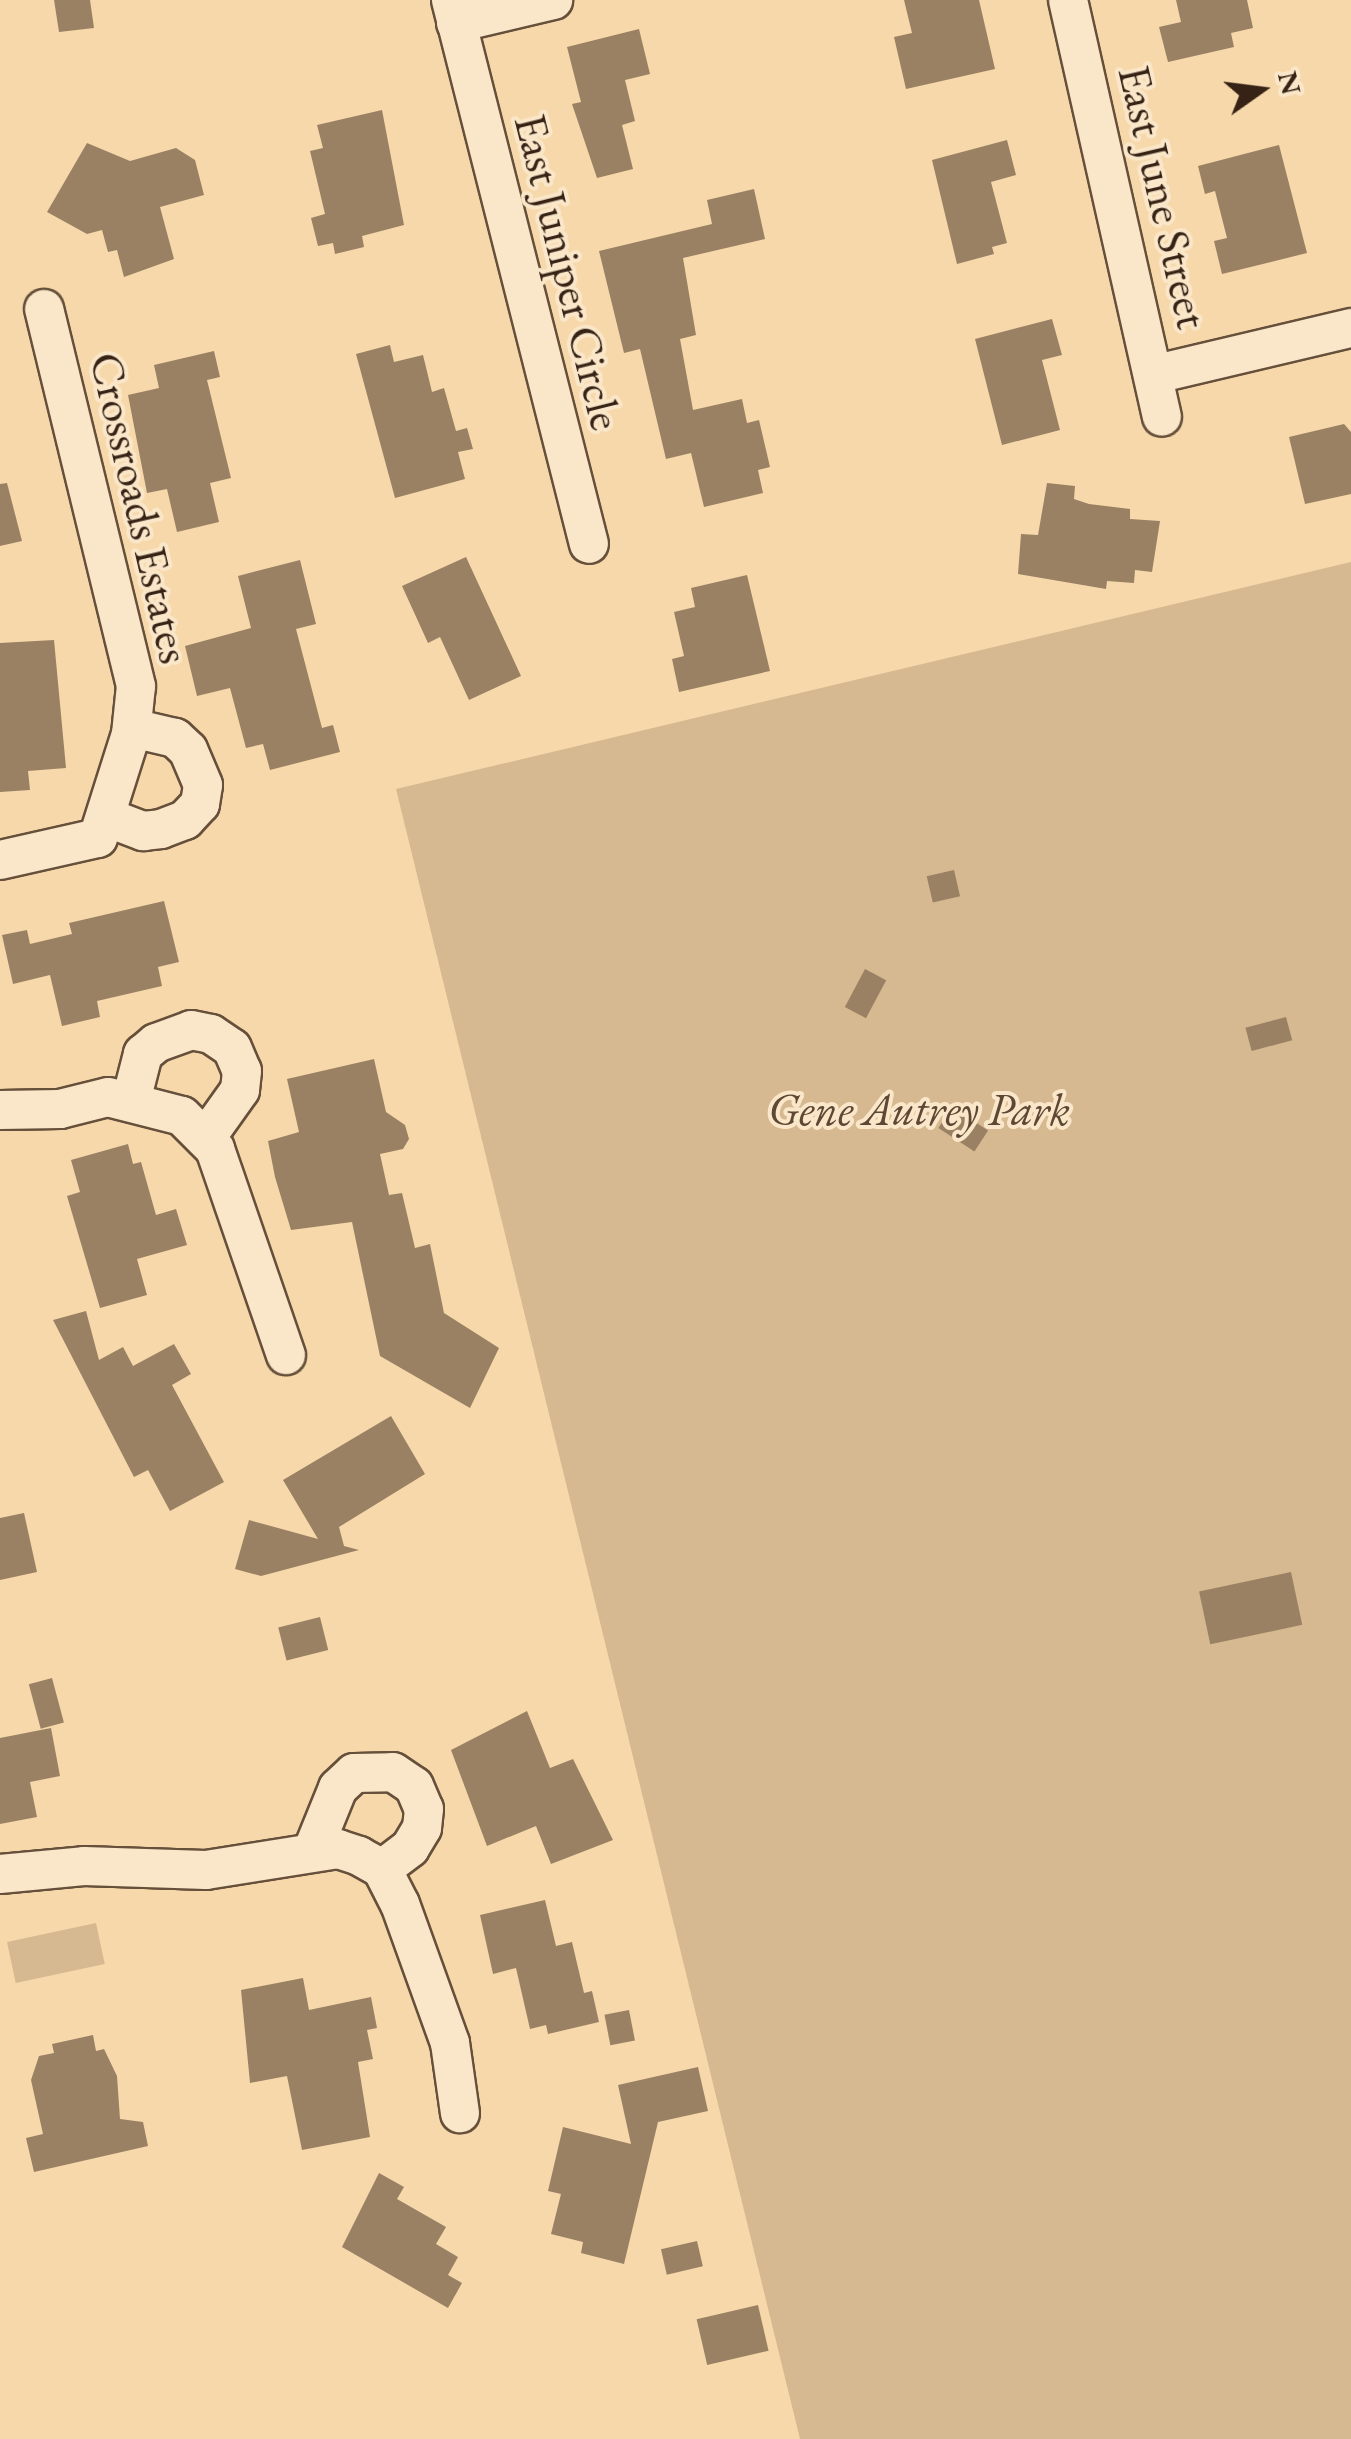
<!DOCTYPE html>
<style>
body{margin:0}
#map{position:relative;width:1351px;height:2439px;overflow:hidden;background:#f7d8aa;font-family:"EB Garamond",serif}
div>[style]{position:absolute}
.green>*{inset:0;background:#d6b991;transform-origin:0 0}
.building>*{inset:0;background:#9a8163;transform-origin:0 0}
.roads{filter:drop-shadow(2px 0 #66503b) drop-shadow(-2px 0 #66503b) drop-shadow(0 2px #66503b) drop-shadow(0 -2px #66503b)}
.minor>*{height:38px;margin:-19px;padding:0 19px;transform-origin:19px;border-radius:19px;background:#fae6c8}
span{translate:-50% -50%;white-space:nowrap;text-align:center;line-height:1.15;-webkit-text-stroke:8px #fae6c8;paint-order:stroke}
.street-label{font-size:45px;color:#362316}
.park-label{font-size:45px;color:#5e4835;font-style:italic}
.north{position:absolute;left:1211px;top:40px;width:100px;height:100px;-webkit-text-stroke:8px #fae6c8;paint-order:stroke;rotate:76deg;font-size:28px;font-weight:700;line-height:40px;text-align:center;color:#362316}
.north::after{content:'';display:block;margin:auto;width:35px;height:45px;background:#362316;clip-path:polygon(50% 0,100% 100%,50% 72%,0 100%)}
</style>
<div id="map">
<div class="green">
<div style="clip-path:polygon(1351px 562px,1351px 2439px,800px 2439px,396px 789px)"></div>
<div style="left:96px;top:1923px;width:42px;height:91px;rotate:78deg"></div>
</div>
<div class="building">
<div style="clip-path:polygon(54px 0,90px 0,94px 28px,59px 32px)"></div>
<div style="clip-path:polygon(904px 0,979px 0,995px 69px,906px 89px,894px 37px,912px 33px)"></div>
<div style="clip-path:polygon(1176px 0,1247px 0,1253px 28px,1231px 33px,1234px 47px,1168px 62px,1159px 27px,1181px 22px)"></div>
<div style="clip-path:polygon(639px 29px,650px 74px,625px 80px,635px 121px,622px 125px,633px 169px,597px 178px,572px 104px,581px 102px,567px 47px)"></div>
<div style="clip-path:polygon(382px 110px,404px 225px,362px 236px,364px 247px,335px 254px,333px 243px,318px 246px,311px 218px,325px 214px,310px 151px,323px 148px,317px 125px)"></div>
<div style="clip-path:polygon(1007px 140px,1016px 175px,991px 182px,1007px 243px,992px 247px,994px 254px,957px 264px,932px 160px)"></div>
<div style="clip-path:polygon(87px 143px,130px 161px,176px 148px,195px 160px,204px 195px,160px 207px,174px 259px,124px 277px,117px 250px,108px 252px,102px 230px,87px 234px,47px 212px)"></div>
<div style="clip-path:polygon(1279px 145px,1307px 253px,1222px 274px,1214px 241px,1227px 238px,1215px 191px,1205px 194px,1198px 166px)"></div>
<div style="clip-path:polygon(754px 189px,765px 239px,683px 258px,696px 335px,680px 339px,693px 410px,742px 399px,747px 423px,759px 420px,770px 467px,758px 470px,763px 493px,704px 507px,691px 453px,666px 459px,640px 349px,624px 353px,599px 251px,712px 224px,707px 200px)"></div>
<div style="clip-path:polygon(1052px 319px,1062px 355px,1042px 360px,1060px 430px,1002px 445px,975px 339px)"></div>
<div style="clip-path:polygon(390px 345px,394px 362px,423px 355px,432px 392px,444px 388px,456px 431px,467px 428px,473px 449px,458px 452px,465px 479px,395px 498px,356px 354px)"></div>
<div style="clip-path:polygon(214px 351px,220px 377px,207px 380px,231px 478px,210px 483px,219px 522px,177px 532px,167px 489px,147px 493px,128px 395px,159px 388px,154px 365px)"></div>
<div style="clip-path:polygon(1344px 424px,1351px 432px,1351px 494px,1305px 504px,1289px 437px)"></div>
<div style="clip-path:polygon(7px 483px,22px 541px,0 546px,0 484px)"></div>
<div style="clip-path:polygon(1047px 483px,1075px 486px,1074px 499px,1089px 504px,1130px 509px,1130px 519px,1160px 521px,1152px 572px,1135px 570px,1134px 583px,1107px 581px,1106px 589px,1018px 574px,1021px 534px,1038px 535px)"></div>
<div style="clip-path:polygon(466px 557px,521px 676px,469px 700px,440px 637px,428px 643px,402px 586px)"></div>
<div style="clip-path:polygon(300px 560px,316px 624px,296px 629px,322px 728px,333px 725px,340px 752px,270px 770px,263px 744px,246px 748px,230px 688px,197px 696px,185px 646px,251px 628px,238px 576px)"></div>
<div style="clip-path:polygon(747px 575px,770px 671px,679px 692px,672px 659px,684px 656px,674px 612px,695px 607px,691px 588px)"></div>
<div style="clip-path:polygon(54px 640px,66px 768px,28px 771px,30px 790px,0 792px,0 643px)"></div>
<div style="left:954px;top:870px;width:27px;height:28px;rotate:77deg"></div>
<div style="clip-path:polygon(164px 901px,179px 962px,158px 967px,162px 986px,97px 1001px,100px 1017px,62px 1026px,50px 975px,13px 984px,2px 935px,27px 930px,30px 944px,72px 934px,69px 923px)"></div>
<div style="left:865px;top:969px;width:24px;height:43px;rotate:28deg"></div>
<div style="left:1286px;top:1017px;width:24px;height:42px;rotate:75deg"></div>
<div style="clip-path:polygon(374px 1059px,386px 1112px,405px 1125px,409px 1139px,403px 1149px,380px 1154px,389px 1195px,402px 1193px,415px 1248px,430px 1244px,444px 1313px,499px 1348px,470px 1408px,380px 1356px,352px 1222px,291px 1230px,275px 1177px,268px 1141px,299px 1132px,287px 1079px)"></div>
<div style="left:952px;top:1107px;width:43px;height:25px;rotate:33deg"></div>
<div style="clip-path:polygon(128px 1144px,133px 1164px,141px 1162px,156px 1215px,176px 1209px,187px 1245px,137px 1259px,147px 1295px,100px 1308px,67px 1196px,80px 1192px,71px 1160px)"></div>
<div style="clip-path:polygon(86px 1311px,99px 1360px,123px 1347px,133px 1366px,174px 1344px,191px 1374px,172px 1385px,224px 1482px,170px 1511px,148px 1470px,134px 1477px,53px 1320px)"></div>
<div style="clip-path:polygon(391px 1416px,425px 1474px,339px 1527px,344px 1546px,359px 1550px,261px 1576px,235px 1569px,249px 1520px,318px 1539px,283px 1480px)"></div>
<div style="clip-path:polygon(24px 1513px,37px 1572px,0 1580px,0 1518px)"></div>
<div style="left:1291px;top:1572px;width:54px;height:94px;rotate:78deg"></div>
<div style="left:320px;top:1617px;width:34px;height:43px;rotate:76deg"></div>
<div style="left:52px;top:1678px;width:46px;height:24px;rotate:75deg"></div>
<div style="clip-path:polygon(527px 1711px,550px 1768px,573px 1759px,613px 1840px,551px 1864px,536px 1826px,487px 1846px,451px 1750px)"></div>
<div style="clip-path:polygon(51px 1728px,60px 1776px,30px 1782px,37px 1817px,0 1824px,0 1738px)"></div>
<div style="clip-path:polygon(545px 1900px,556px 1946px,572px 1942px,584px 1993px,592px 1991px,599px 2022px,548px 2034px,546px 2025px,530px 2029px,516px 1968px,493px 1974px,480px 1915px)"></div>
<div style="clip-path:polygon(303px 1978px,309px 2010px,371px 1997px,377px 2028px,367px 2030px,373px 2059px,358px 2062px,370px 2137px,302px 2150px,287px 2076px,250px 2083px,241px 1990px)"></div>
<div style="left:629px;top:2010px;width:31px;height:25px;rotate:79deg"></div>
<div style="clip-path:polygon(93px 2035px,96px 2051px,104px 2049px,117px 2076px,120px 2119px,143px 2122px,148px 2146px,34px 2172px,26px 2138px,43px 2134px,31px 2080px,39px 2056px,54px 2053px,52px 2044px)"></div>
<div style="clip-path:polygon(698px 2067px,708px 2111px,658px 2122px,624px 2264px,581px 2253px,583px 2242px,551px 2234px,561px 2194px,548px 2191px,563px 2127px,631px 2144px,618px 2085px)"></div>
<div style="clip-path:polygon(379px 2173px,404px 2187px,397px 2199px,446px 2227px,436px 2244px,458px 2257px,448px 2275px,462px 2283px,448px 2308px,342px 2247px)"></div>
<div style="left:697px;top:2241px;width:26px;height:37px;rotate:77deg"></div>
<div style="left:758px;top:2305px;width:47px;height:63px;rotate:77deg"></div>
</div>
<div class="roads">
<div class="minor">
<div style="left:451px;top:0;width:561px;rotate:75.77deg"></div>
<div style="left:1068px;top:0;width:427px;rotate:77.3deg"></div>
<div style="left:456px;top:23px;width:100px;rotate:-13.3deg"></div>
<div style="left:1156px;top:374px;width:200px;rotate:-13.3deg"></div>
<div style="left:106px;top:817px;width:40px;rotate:21deg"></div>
<div style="left:143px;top:831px;width:18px;rotate:-6deg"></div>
<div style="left:161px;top:829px;width:26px;rotate:-21deg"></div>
<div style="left:185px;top:820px;width:22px;rotate:-47deg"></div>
<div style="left:200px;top:804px;width:19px;rotate:-81deg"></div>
<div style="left:203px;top:785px;width:38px;rotate:-113deg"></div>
<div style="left:188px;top:750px;width:18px;rotate:-137deg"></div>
<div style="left:175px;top:738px;width:44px;rotate:-166.9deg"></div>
<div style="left:0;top:860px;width:100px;rotate:-12.7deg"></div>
<div style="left:98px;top:838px;width:109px;rotate:-72.4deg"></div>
<div style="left:131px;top:734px;width:48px;rotate:-84.1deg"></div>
<div style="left:136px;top:686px;width:388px;rotate:-103.7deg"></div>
<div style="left:131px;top:1101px;width:49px;rotate:-75.7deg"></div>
<div style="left:143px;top:1054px;width:17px;rotate:-40deg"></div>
<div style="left:156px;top:1043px;width:37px;rotate:-20deg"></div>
<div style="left:191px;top:1030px;width:20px;rotate:11deg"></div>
<div style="left:211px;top:1034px;width:25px;rotate:34deg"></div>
<div style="left:232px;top:1048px;width:25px;rotate:67deg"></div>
<div style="left:242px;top:1071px;width:19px;rotate:96deg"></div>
<div style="left:240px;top:1090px;width:60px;rotate:125.5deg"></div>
<div style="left:0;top:1110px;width:60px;rotate:-1deg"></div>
<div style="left:60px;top:1109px;width:49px;rotate:-14deg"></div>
<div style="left:108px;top:1097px;width:76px;rotate:14.4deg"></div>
<div style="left:182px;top:1116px;width:47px;rotate:45deg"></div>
<div style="left:215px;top:1149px;width:218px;rotate:71deg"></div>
<div style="left:312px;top:1852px;width:69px;rotate:-67.9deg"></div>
<div style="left:338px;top:1788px;width:22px;rotate:-43deg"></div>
<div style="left:354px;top:1773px;width:39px;rotate:-1deg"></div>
<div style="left:393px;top:1772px;width:25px;rotate:34deg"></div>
<div style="left:414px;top:1786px;width:25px;rotate:67deg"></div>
<div style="left:424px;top:1809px;width:19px;rotate:96deg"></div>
<div style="left:422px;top:1828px;width:23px;rotate:121deg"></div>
<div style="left:410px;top:1848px;width:35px;rotate:143deg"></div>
<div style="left:0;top:1874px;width:84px;rotate:-5.4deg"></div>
<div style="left:84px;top:1866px;width:122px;rotate:1.9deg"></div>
<div style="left:206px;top:1870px;width:134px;rotate:-9deg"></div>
<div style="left:338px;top:1849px;width:22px;rotate:18deg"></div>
<div style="left:359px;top:1856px;width:26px;rotate:29deg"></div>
<div style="left:382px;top:1869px;width:39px;rotate:63deg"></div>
<div style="left:400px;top:1904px;width:148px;rotate:70.2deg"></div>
<div style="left:450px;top:2043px;width:71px;rotate:81.9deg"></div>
</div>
</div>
<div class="street-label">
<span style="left:1163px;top:197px;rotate:77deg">East June Street</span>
<span style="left:568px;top:272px;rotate:76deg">East Juniper Circle</span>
<span style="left:140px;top:508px;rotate:77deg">Crossroads Estates</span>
</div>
<div class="park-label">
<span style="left:919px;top:1110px">Gene Autrey Park</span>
</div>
<div class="north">N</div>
</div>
